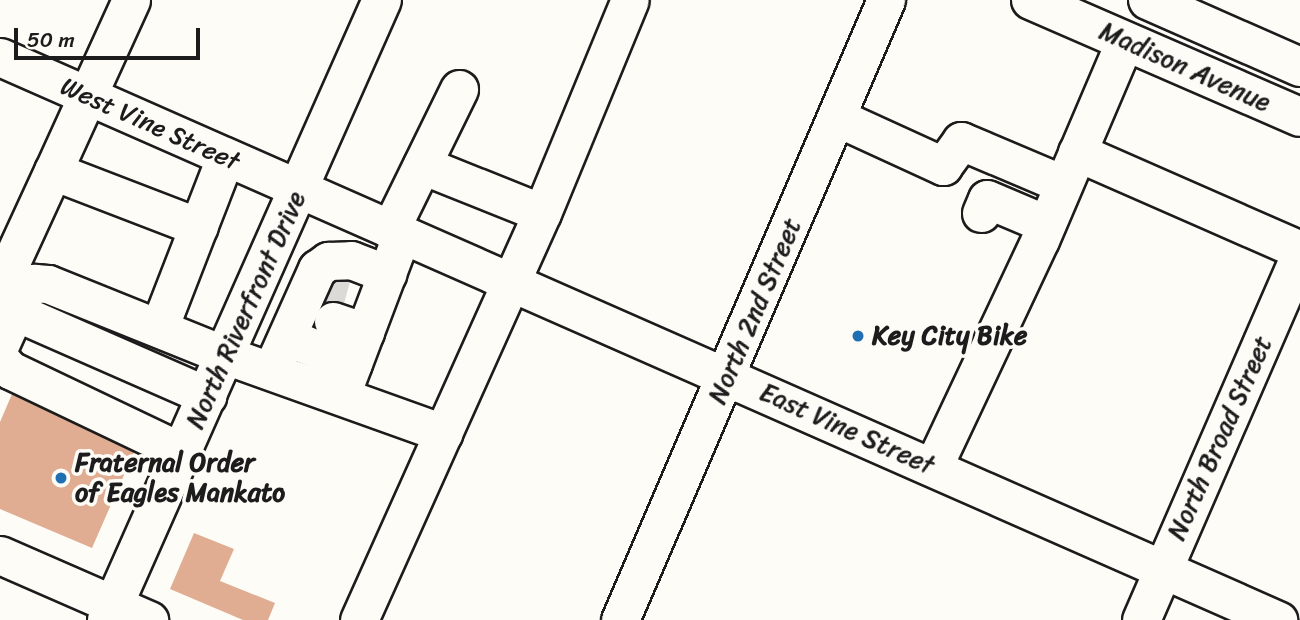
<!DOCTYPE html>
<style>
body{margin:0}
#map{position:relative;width:1300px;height:620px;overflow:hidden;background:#fdfcf7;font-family:Sriracha,sans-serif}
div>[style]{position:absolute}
.building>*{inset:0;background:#e0ad92}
.minor-tunnel>*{height:37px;margin-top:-18.5px;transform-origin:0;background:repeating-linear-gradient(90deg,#dbdad6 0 37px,transparent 0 55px)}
.roads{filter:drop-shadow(2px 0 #1c1c1c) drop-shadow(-2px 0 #1c1c1c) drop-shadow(0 2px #1c1c1c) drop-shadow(0 -2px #1c1c1c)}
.minor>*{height:37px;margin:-18.5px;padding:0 18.5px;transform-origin:18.5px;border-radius:18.5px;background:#fdfcf7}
.major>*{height:38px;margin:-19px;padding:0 19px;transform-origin:19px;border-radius:19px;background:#fdfcf7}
.dots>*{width:19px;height:19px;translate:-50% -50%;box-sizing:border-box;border:4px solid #fdfcf7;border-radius:50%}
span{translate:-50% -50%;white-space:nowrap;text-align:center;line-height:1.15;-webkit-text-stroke:7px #fdfcf7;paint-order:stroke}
.street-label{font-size:26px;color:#1c1c1c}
.poi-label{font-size:26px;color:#1c1c1c;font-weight:700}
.left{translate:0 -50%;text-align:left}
.scale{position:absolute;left:14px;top:28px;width:186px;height:32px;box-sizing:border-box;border:4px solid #1c1c1c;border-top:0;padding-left:9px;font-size:21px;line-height:24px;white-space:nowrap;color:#1c1c1c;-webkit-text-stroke:5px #fdfcf7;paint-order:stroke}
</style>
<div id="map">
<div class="building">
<div style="clip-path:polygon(12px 394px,134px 452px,92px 548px,0 509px,0 422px)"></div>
<div style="clip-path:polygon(194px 533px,234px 549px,220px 581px,275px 603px,268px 620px,243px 620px,170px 589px)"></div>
</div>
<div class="minor-tunnel">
<div style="left:321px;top:285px;width:27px;rotate:15deg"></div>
</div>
<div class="roads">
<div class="minor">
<div style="left:131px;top:0;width:188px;rotate:114.5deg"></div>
<div style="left:53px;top:171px;width:156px;rotate:21deg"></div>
<div style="left:0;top:57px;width:1397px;rotate:23.78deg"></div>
<div style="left:836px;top:117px;width:118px;rotate:24.6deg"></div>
<div style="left:943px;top:166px;width:31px;rotate:-54deg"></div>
<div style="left:961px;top:141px;width:111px;rotate:22.9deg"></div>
<div style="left:1077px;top:152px;width:244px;rotate:23.7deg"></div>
<div style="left:422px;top:165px;width:129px;rotate:21.8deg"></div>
<div style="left:981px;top:213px;width:15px;rotate:-67deg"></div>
<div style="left:987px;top:199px;width:64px;rotate:23deg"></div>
<div style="left:390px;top:230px;width:157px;rotate:-63.9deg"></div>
<div style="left:0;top:286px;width:127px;rotate:-65.3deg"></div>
<div style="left:16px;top:312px;width:209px;rotate:23.7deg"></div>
<div style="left:333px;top:321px;width:34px;rotate:19deg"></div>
<div style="left:159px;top:328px;width:182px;rotate:-68.8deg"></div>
<div style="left:287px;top:337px;width:71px;rotate:22.2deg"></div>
<div style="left:0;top:345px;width:56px;rotate:-65.7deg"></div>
<div style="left:23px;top:294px;width:16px;rotate:-45deg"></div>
<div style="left:34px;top:283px;width:14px;rotate:4deg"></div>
<div style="left:48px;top:284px;width:191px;rotate:21.9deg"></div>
<div style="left:225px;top:355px;width:232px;rotate:19.7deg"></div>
<div style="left:0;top:359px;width:15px;rotate:48deg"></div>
<div style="left:10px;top:370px;width:191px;rotate:25.5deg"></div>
<div style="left:272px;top:369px;width:110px;rotate:-65.8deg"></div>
<div style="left:317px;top:269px;width:14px;rotate:-36deg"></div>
<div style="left:328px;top:261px;width:23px;rotate:-2deg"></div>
<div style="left:351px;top:260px;width:39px;rotate:21deg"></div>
<div style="left:341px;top:395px;width:153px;rotate:-69.3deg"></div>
<div style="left:933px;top:467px;width:251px;rotate:-64.8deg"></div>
<div style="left:1040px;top:240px;width:216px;rotate:-66.9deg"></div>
<div style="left:0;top:555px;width:163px;rotate:23.6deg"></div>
<div style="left:359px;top:620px;width:446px;rotate:-65.8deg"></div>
<div style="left:542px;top:213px;width:230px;rotate:-67.6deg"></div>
<div style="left:620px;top:620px;width:675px;rotate:-66.78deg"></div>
<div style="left:1141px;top:620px;width:398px;rotate:-66.5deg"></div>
</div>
<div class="major">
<div style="left:1031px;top:0;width:293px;rotate:23.5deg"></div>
<div style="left:1148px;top:0;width:166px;rotate:23.8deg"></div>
<div style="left:107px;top:620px;width:678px;rotate:-66.08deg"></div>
</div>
</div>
<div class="dots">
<div style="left:858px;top:336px;background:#1f6fb2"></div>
<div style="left:61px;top:478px;background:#1f6fb2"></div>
</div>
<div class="street-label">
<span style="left:1185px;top:67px;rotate:24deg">Madison Avenue</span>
<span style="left:150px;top:124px;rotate:24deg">West Vine Street</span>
<span style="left:246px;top:310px;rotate:-66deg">North Riverfront Drive</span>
<span style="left:755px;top:311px;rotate:-67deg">North 2nd Street</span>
<span style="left:847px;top:429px;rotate:24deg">East Vine Street</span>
<span style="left:1220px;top:438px;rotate:-66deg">North Broad Street</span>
</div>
<div class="poi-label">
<span class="left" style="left:872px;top:336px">Key City Bike</span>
<span class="left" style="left:75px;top:478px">Fraternal Order<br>of Eagles Mankato</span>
</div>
<div class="scale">50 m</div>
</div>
